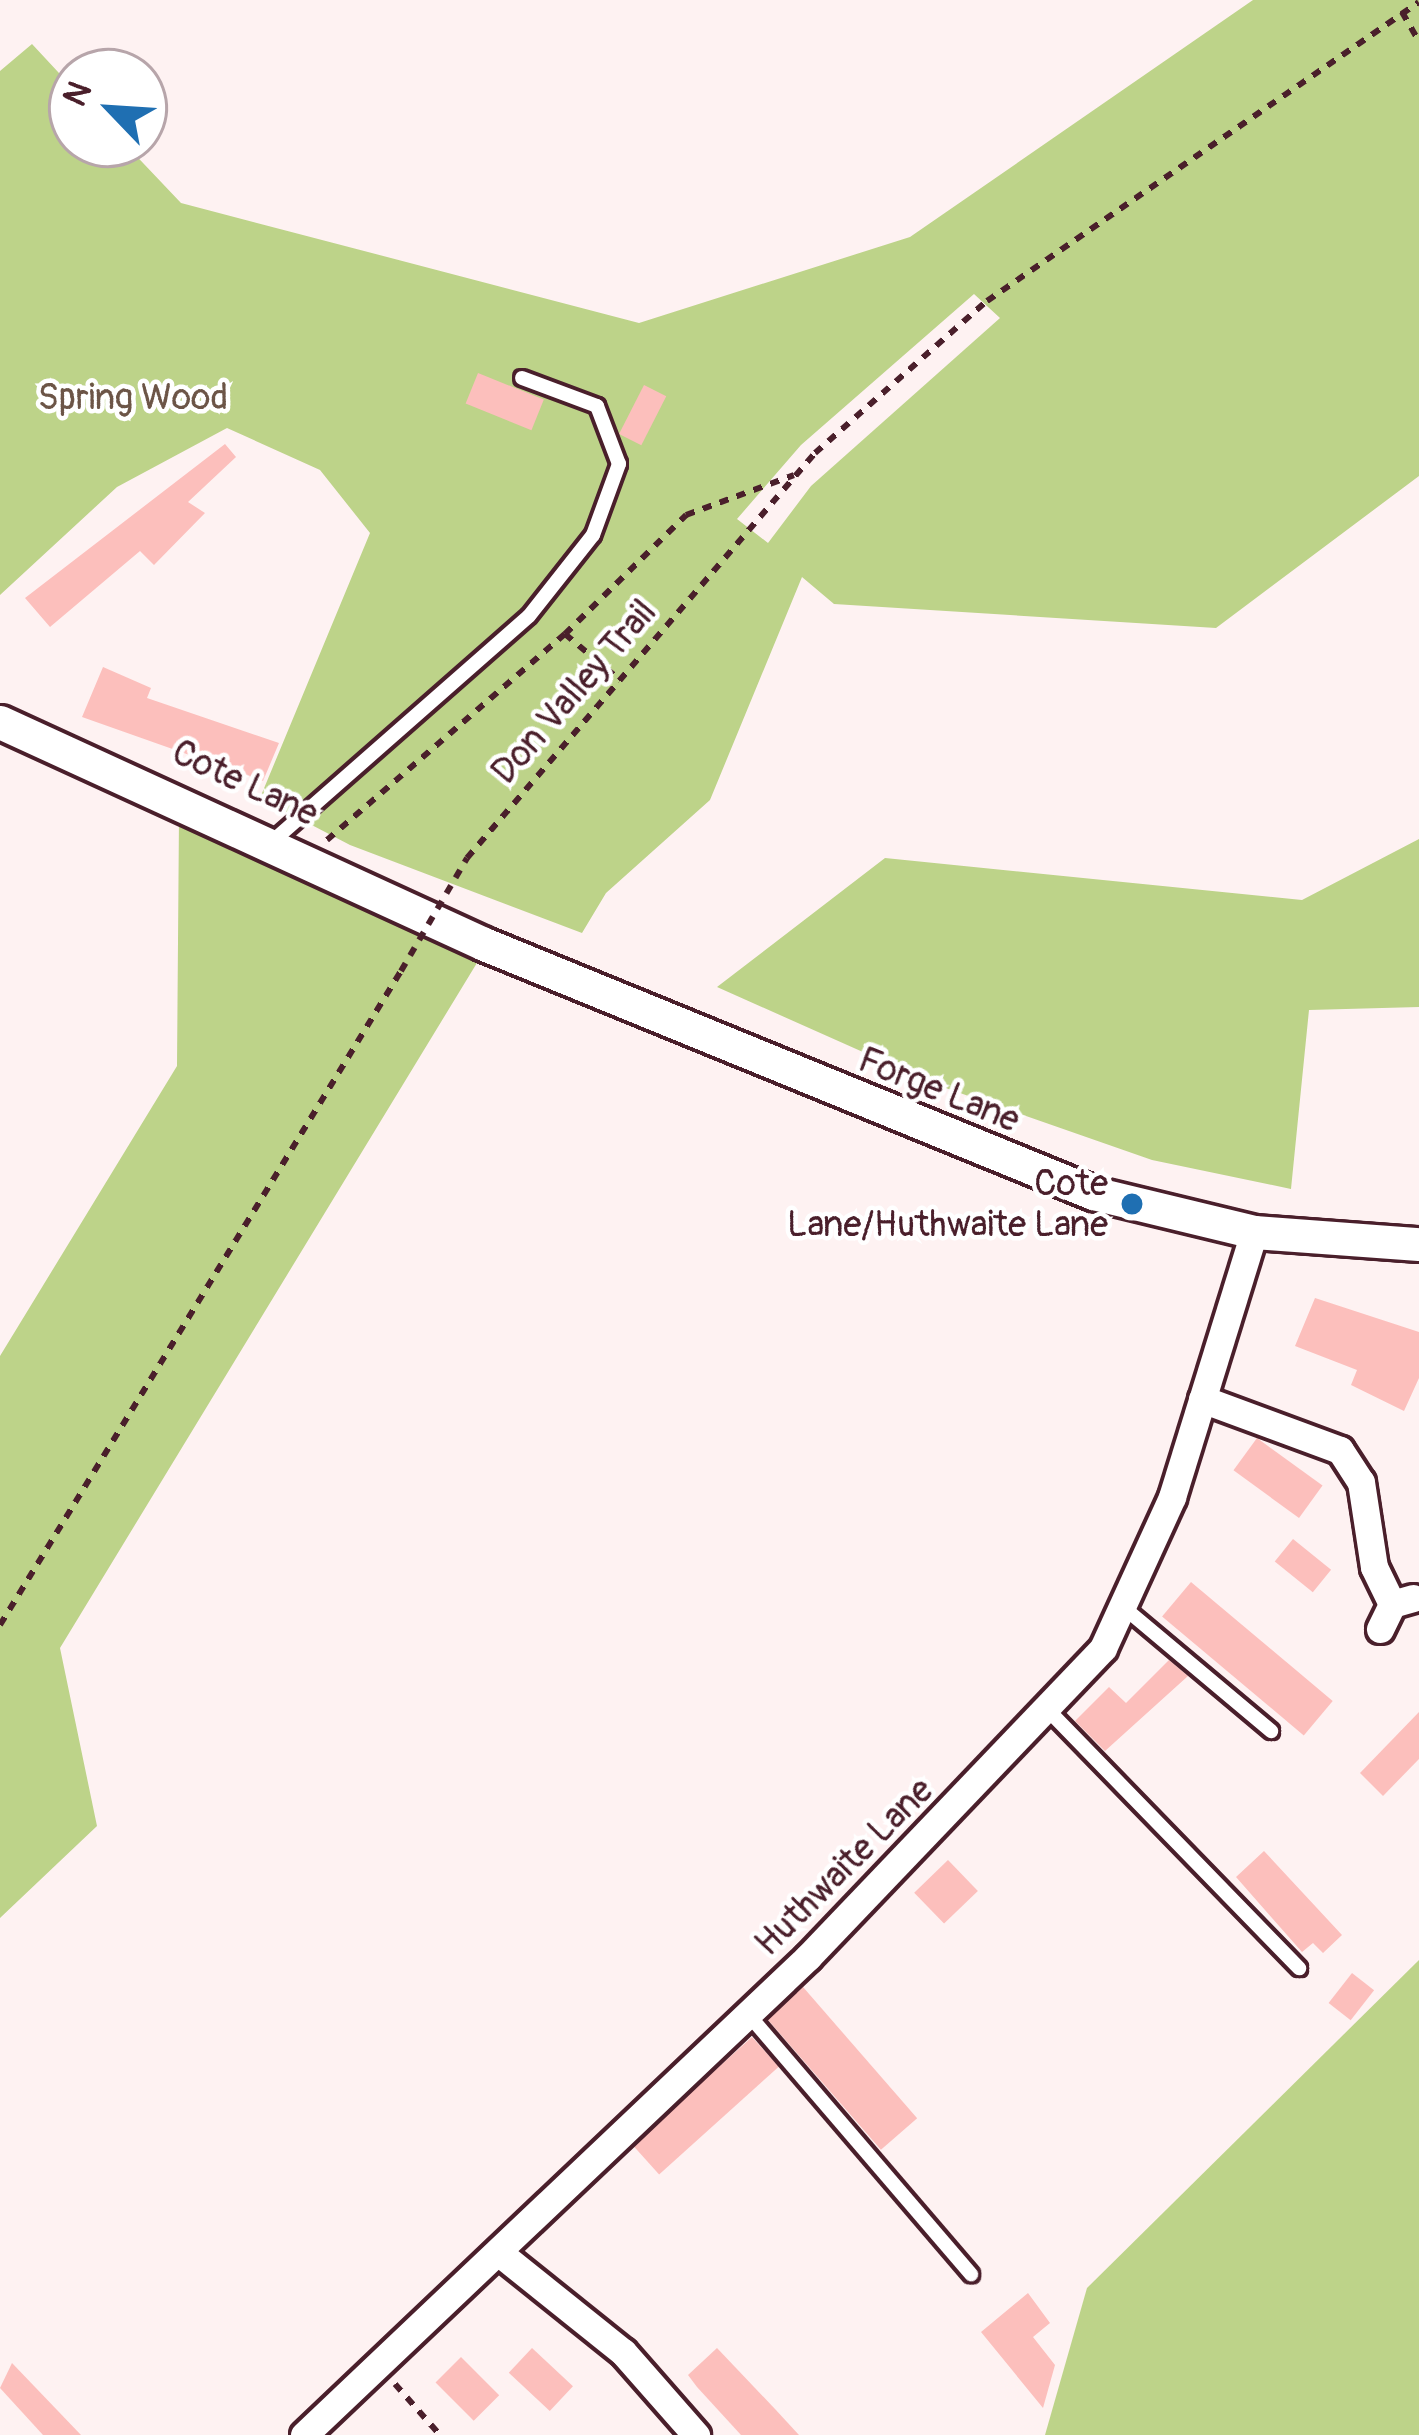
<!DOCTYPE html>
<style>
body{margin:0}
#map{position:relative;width:1419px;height:2435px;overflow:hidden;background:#fef2f2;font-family:Pangolin,sans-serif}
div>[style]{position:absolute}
.green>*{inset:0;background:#bdd389}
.building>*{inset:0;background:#fcbfbc;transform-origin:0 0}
.path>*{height:6px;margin-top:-3px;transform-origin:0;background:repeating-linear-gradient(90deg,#4a1f2b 0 9px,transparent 0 18px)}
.roads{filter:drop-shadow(3px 0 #4a1f2b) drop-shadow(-3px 0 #4a1f2b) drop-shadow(0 3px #4a1f2b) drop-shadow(0 -3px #4a1f2b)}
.service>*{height:14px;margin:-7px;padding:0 7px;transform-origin:7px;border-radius:7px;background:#fff}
.minor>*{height:27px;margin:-13.5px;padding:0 13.5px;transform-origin:13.5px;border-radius:13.5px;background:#fff}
.tertiary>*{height:33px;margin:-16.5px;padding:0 16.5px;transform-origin:16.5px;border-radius:16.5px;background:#fff}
.path-bridge>*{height:6px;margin-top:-3px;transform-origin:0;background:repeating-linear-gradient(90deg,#4a1f2b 0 9px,transparent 0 18px)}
.dots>*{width:33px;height:33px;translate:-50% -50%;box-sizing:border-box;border:6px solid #fff;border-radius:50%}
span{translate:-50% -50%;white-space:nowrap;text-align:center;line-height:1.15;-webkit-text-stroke:9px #fff;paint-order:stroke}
.park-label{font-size:36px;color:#6c5547}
.street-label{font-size:36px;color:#4a1f2b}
.poi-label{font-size:36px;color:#4a1f2b}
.right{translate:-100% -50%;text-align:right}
.north{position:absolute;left:48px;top:48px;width:120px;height:120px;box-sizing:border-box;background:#fff;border:3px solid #b7a5aa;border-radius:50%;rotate:295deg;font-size:33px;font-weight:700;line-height:48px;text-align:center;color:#4a1f2b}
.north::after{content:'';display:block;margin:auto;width:42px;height:54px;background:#1f6fb2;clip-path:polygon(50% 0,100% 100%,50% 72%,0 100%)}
</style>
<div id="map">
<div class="green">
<div style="clip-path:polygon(evenodd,1253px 0,1419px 0,1419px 476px,1216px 628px,834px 604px,802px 577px,710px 800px,606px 893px,582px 933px,350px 845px,260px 798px,370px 533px,320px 470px,227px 428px,117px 487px,0 595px,0 71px,32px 44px,72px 87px,72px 144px,125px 144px,181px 203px,639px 323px,910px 237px,1253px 0,974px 294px,1000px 318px,811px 486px,768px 543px,737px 519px,801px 445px,974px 294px)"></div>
<div style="clip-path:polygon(179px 816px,483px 953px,60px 1648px,97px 1826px,0 1918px,0 1356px,177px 1066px)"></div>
<div style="clip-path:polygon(1419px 839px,1419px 1007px,1309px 1010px,1291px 1189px,1152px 1160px,937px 1085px,717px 987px,885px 858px,1302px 900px)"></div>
<div style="clip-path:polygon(1419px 1960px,1419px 2435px,1045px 2435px,1087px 2288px)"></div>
</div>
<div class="building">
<div style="left:478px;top:373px;width:71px;height:33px;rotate:22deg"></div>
<div style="left:644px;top:385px;width:25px;height:55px;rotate:27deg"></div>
<div style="clip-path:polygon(225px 444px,236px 457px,188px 502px,205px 513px,154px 565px,140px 551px,50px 627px,25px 598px)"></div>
<div style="clip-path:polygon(103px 667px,151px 688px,147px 698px,279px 743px,263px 781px,82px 717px)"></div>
<div style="clip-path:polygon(1315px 1298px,1419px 1332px,1419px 1378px,1404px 1411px,1351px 1385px,1357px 1370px,1295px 1346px)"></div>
<div style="left:1257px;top:1438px;width:81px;height:40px;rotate:36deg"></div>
<div style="left:1293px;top:1539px;width:49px;height:29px;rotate:39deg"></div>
<div style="left:1191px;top:1582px;width:185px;height:45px;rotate:40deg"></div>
<div style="clip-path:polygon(1169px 1660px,1188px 1676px,1105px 1751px,1075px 1721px,1109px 1687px,1126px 1703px)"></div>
<div style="clip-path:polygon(1419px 1712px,1419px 1759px,1383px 1796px,1360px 1773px)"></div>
<div style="clip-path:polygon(1264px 1851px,1342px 1935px,1323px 1953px,1313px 1943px,1302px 1952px,1236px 1877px)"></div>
<div style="left:948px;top:1860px;width:43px;height:47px;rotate:46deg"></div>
<div style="left:1352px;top:1973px;width:28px;height:38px;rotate:38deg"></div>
<div style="left:803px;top:1987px;width:174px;height:48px;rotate:49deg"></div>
<div style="left:752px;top:2037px;width:40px;height:161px;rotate:48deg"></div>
<div style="clip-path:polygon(1028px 2293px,1050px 2323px,1033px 2337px,1055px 2365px,1043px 2408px,981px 2332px)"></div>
<div style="left:532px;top:2348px;width:56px;height:34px;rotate:43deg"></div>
<div style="clip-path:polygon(717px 2348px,775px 2409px,799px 2435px,741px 2435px,697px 2387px,688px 2375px)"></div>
<div style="left:461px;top:2357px;width:54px;height:36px;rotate:45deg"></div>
<div style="clip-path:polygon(12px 2363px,81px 2435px,43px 2435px,0 2388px)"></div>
</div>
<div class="path">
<div style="left:1402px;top:12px;width:34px;rotate:60deg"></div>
<div style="left:565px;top:634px;width:170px;rotate:-44.5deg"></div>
<div style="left:686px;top:515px;width:115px;rotate:-20.3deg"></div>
<div style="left:327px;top:840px;width:315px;rotate:-40.9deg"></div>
<div style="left:565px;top:634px;width:72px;rotate:39.9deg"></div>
<div style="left:467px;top:858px;width:534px;rotate:-49.33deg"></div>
<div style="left:815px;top:453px;width:230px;rotate:-41.5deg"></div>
<div style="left:987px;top:301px;width:525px;rotate:-34.69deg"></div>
<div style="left:0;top:1625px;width:767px;rotate:-58.49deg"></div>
<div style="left:395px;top:2384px;width:68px;rotate:48.6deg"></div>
</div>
<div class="roads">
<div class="service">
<div style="left:274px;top:840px;width:339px;rotate:-41.3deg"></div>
<div style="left:529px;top:616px;width:103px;rotate:-51.7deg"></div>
<div style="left:593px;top:535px;width:76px;rotate:-69.9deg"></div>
<div style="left:619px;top:464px;width:62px;rotate:-110.8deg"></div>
<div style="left:597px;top:406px;width:80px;rotate:-159.5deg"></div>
<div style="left:1128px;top:1611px;width:187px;rotate:40deg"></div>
<div style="left:1049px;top:1711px;width:359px;rotate:45.8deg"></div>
<div style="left:748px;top:2014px;width:343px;rotate:49.4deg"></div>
</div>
<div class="minor">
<div style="left:1202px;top:1399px;width:147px;rotate:20.3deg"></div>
<div style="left:1340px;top:1450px;width:38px;rotate:57deg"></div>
<div style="left:1361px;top:1482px;width:86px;rotate:81.3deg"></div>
<div style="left:1374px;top:1567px;width:41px;rotate:64.1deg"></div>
<div style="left:1380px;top:1629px;width:28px;rotate:-64deg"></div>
<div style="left:1392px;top:1604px;width:22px;rotate:-16deg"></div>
<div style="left:498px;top:2252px;width:160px;rotate:38.7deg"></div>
<div style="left:623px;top:2352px;width:111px;rotate:48.7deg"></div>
<div style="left:304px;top:2435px;width:695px;rotate:-43.48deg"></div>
<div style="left:808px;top:1957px;width:427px;rotate:-46.3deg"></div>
<div style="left:1103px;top:1648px;width:166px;rotate:-65.4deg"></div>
<div style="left:1172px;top:1497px;width:277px;rotate:-72.8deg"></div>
</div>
<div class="tertiary">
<div style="left:0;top:722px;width:532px;rotate:24.64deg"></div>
<div style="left:484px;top:944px;width:658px;rotate:22.24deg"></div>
<div style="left:1093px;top:1193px;width:166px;rotate:13.6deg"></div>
<div style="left:1254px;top:1232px;width:165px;rotate:4.2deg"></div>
</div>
</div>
<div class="path-bridge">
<div style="left:401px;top:971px;width:131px;rotate:-59.7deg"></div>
</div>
<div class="dots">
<div style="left:1132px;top:1204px;background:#1f6fb2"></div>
</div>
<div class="park-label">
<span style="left:133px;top:398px">Spring Wood</span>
</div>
<div class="street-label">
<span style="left:574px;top:692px;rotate:-49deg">Don Valley Trail</span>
<span style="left:245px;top:783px;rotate:25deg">Cote Lane</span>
<span style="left:939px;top:1090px;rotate:22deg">Forge Lane</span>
<span style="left:844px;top:1867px;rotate:-45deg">Huthwaite Lane</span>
</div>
<div class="poi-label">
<span class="right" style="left:1108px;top:1204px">Cote<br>Lane/Huthwaite Lane</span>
</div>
<div class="north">N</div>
</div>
